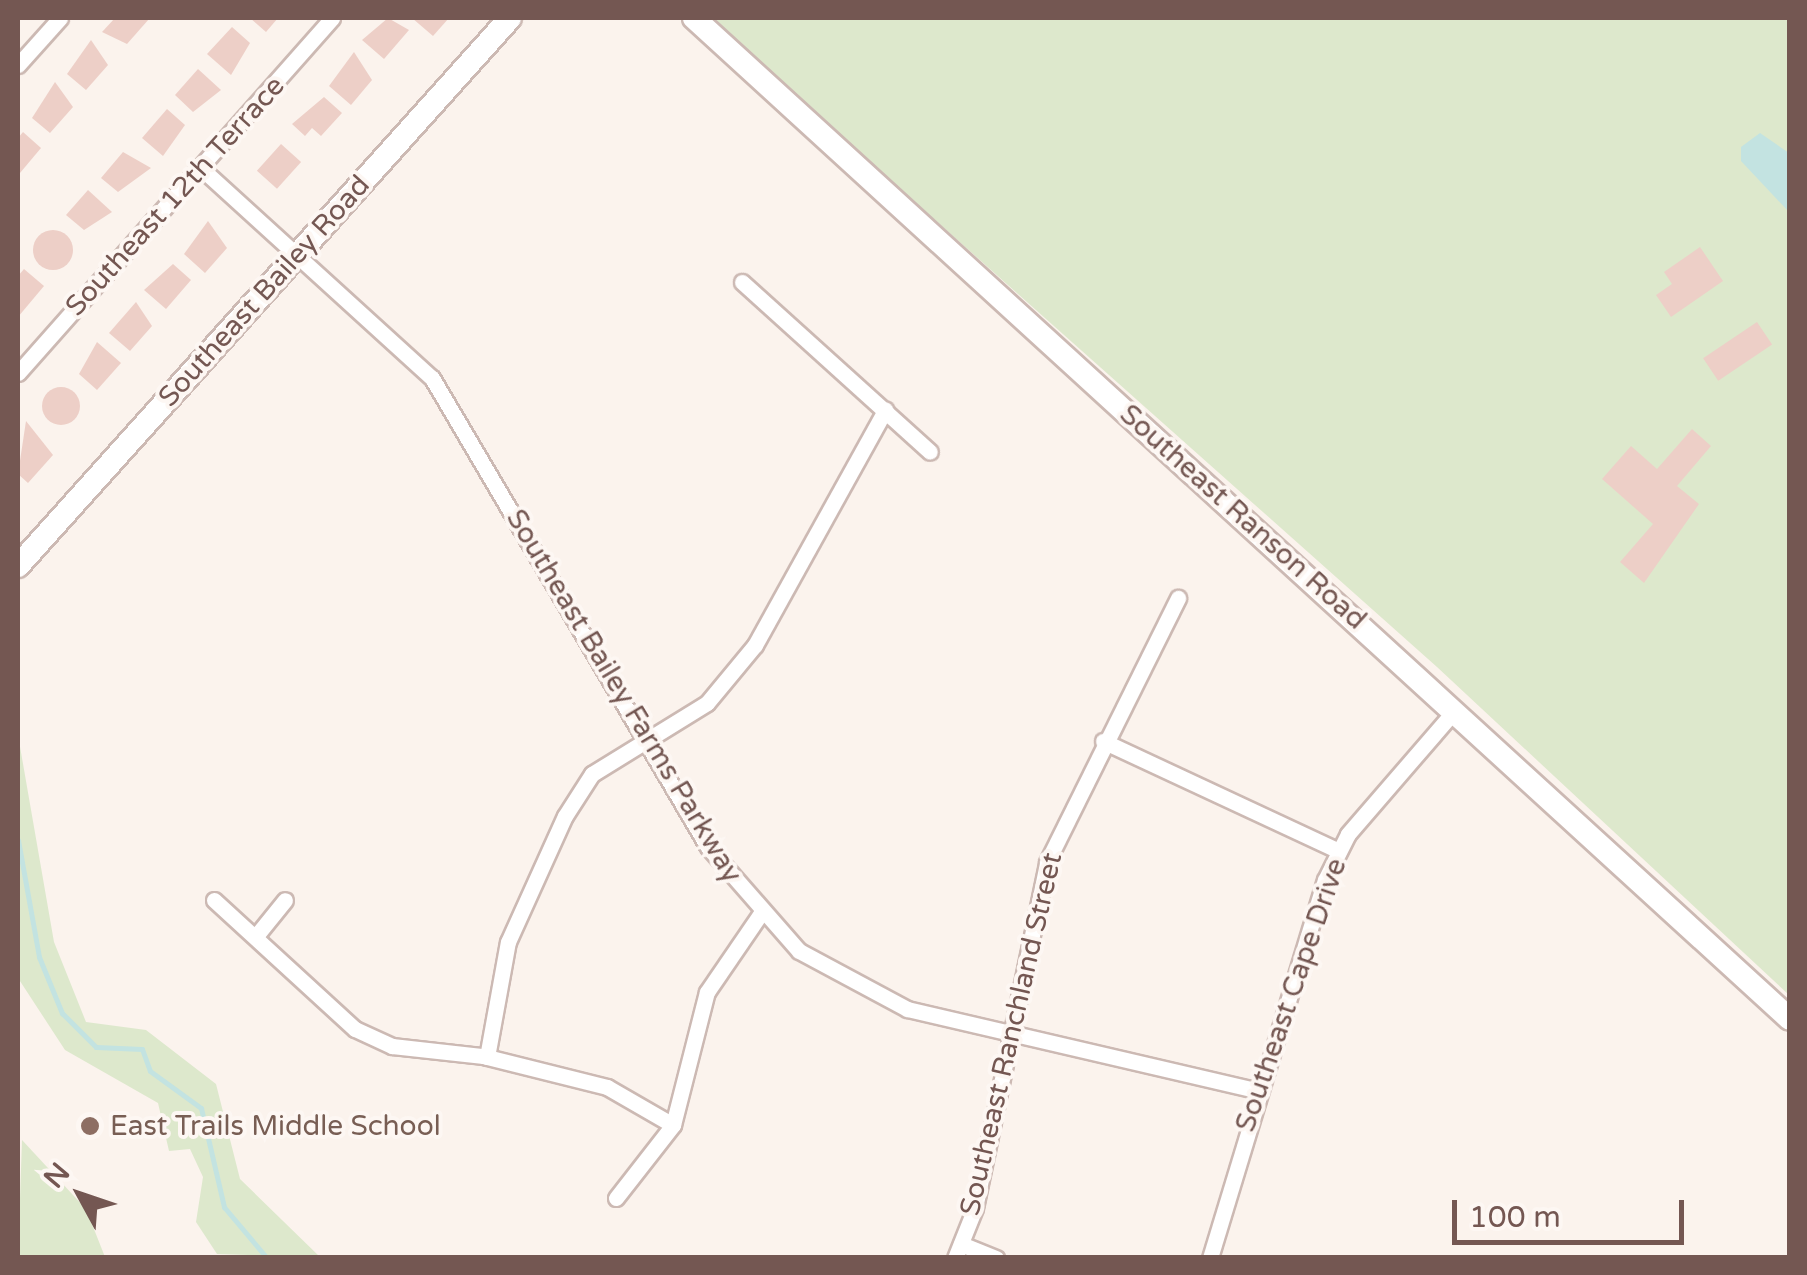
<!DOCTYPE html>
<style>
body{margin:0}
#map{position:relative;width:1807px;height:1275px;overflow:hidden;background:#fbf3ed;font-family:"Varela Round",sans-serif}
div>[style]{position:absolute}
.green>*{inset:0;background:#dde8cc}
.water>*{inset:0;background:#c3e3e1}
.stream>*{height:5px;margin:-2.5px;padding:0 2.5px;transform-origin:2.5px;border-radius:2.5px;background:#c3e3e1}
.building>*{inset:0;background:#edcfc7;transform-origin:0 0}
.round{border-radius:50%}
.roads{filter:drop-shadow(2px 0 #ccb9b3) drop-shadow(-2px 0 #ccb9b3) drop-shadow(0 2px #ccb9b3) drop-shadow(0 -2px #ccb9b3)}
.street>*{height:15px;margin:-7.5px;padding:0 7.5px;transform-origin:7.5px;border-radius:7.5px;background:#fff}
.secondary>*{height:22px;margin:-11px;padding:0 11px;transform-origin:11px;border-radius:11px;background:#fff}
.dots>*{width:28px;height:28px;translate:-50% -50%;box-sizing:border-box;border:5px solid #fdf7f3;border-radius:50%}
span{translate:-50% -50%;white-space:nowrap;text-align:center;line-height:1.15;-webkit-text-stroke:8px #fdf7f3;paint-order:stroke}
.street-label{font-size:28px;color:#745752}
.education-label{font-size:28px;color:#785e54}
.left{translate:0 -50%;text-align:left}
.frame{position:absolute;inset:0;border:20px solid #745752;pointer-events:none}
.north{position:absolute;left:30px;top:1145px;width:100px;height:100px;-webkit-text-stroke:8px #fdf7f3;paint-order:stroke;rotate:310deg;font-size:28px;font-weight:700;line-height:40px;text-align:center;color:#745752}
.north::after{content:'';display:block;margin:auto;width:35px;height:45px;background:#745752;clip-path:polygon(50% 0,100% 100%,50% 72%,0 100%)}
.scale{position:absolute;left:1452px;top:1200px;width:232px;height:45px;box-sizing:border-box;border:5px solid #745752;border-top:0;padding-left:12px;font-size:30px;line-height:35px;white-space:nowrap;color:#745752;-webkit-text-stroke:8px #fdf7f3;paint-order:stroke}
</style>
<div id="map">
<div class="green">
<div style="clip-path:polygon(708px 18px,1789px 18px,1789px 995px,1437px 667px)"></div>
<div style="clip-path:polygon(18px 735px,54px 942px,86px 1022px,146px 1030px,216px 1084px,240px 1179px,320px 1257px,217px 1254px,196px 1222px,203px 1177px,190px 1149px,169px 1151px,158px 1103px,65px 1050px,18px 978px)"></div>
<div style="clip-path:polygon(22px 1140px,86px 1209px,105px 1257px,18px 1257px)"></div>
</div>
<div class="water">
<div style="clip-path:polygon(1760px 133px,1789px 153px,1789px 212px,1741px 161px,1741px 147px)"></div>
</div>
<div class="stream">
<div style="left:18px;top:840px;width:119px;rotate:79.8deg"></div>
<div style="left:39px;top:957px;width:61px;rotate:67.7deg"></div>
<div style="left:62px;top:1013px;width:48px;rotate:45deg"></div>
<div style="left:96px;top:1047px;width:46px;rotate:2.5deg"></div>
<div style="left:142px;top:1049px;width:23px;rotate:70deg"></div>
<div style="left:150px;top:1071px;width:63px;rotate:36deg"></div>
<div style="left:201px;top:1108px;width:102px;rotate:76.9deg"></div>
<div style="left:224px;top:1207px;width:67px;rotate:49.9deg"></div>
</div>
<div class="building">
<div style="clip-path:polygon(115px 18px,147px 18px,149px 19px,127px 44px,102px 32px)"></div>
<div style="clip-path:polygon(250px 18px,278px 18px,266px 32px)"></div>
<div style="clip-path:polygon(388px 18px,409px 30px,384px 59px,362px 40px)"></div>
<div style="clip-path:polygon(412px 18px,449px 18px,433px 36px)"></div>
<div style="clip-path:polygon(232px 27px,250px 43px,231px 75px,207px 54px)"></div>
<div style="clip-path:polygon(91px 40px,108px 65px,86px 90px,67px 74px)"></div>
<div style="clip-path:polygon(354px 52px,372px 80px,351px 105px,329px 86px)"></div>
<div style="clip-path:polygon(198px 69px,221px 90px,193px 112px,175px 95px)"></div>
<div style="clip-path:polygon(55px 82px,73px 107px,50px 133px,32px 118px)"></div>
<div style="clip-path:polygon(324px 97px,342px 113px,321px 136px,312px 128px,305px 136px,292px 124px)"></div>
<div style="clip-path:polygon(167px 109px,185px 125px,163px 156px,142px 138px)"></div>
<div style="clip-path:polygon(23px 132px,41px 148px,20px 173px,18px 138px)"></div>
<div style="left:281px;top:144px;width:27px;height:36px;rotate:42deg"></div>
<div style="clip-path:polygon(123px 152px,151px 168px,118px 192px,101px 178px)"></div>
<div style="clip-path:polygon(88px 190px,112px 212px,84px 230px,66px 215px)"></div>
<div style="clip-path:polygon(208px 221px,227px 248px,205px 273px,184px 254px)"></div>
<div class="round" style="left:33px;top:230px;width:40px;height:40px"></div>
<div style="clip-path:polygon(1700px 247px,1723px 281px,1671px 317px,1656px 295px,1672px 284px,1664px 272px)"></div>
<div style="clip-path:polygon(173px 264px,191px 280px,166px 309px,144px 290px)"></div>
<div style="clip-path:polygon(24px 269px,44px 286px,18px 317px,18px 276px)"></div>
<div style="clip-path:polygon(136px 302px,152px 326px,130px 351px,109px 333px)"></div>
<div style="left:1757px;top:322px;width:27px;height:65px;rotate:56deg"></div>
<div style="clip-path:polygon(97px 342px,121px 363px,97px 390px,79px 374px)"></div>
<div class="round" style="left:42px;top:387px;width:38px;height:38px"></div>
<div style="clip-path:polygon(26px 421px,53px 455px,28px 483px,18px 474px)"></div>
<div style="clip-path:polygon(1692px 429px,1711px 446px,1677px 486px,1699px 504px,1644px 583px,1620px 562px,1653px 524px,1602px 479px,1631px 446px,1657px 469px)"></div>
</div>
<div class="roads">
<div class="street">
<div style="left:18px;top:65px;width:63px;rotate:-48.2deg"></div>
<div style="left:202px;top:169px;width:311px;rotate:42.3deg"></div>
<div style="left:432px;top:378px;width:544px;rotate:59.52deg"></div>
<div style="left:708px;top:847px;width:138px;rotate:48.8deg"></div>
<div style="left:799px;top:951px;width:123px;rotate:28.2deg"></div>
<div style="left:907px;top:1009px;width:360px;rotate:13.1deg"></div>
<div style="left:742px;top:282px;width:253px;rotate:42.1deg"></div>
<div style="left:18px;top:373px;width:474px;rotate:-48.5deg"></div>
<div style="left:1103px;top:741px;width:260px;rotate:25deg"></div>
<div style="left:214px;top:900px;width:191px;rotate:42.5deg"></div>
<div style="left:355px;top:1029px;width:41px;rotate:24.7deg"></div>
<div style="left:392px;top:1046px;width:92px;rotate:6.3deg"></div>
<div style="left:483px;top:1056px;width:128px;rotate:14deg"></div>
<div style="left:607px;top:1087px;width:76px;rotate:29.9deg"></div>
<div style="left:256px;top:936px;width:46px;rotate:-51.1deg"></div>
<div style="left:487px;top:1057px;width:117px;rotate:-79.7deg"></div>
<div style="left:508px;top:942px;width:138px;rotate:-65.7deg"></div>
<div style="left:565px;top:816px;width:50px;rotate:-57.3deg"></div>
<div style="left:592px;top:774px;width:135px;rotate:-31.7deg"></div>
<div style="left:707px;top:703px;width:75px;rotate:-50.4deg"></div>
<div style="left:755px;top:645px;width:269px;rotate:-61deg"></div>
<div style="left:616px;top:1198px;width:93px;rotate:-52deg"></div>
<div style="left:673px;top:1125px;width:137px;rotate:-75.7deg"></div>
<div style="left:707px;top:992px;width:96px;rotate:-55.6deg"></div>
<div style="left:961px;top:1244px;width:38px;rotate:22deg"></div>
<div style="left:955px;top:1258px;width:54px;rotate:-68.2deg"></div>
<div style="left:975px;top:1208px;width:353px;rotate:-78.2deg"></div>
<div style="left:1047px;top:862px;width:295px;rotate:-63.6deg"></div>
<div style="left:1210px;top:1258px;width:395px;rotate:-73.1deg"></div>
<div style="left:1325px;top:880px;width:51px;rotate:-63.4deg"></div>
<div style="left:1348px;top:834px;width:164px;rotate:-49.2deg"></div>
</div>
<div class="secondary">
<div style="left:694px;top:18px;width:1484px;rotate:42.41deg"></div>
<div style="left:18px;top:566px;width:736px;rotate:-48.08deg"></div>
</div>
</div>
<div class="dots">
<div style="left:90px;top:1126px;background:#8d6e63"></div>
</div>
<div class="street-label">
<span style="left:175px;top:196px;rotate:-48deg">Southeast 12th Terrace</span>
<span style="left:264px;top:291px;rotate:-48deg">Southeast Bailey Road</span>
<span style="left:1243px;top:517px;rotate:42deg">Southeast Ranson Road</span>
<span style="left:624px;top:696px;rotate:59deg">Southeast Bailey Farms Parkway</span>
<span style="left:1291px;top:995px;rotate:-71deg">Southeast Cape Drive</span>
<span style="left:1011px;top:1034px;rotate:-77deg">Southeast Ranchland Street</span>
</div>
<div class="education-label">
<span class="left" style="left:110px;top:1126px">East Trails Middle School</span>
</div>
<div class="frame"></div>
<div class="north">N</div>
<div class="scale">100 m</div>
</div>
